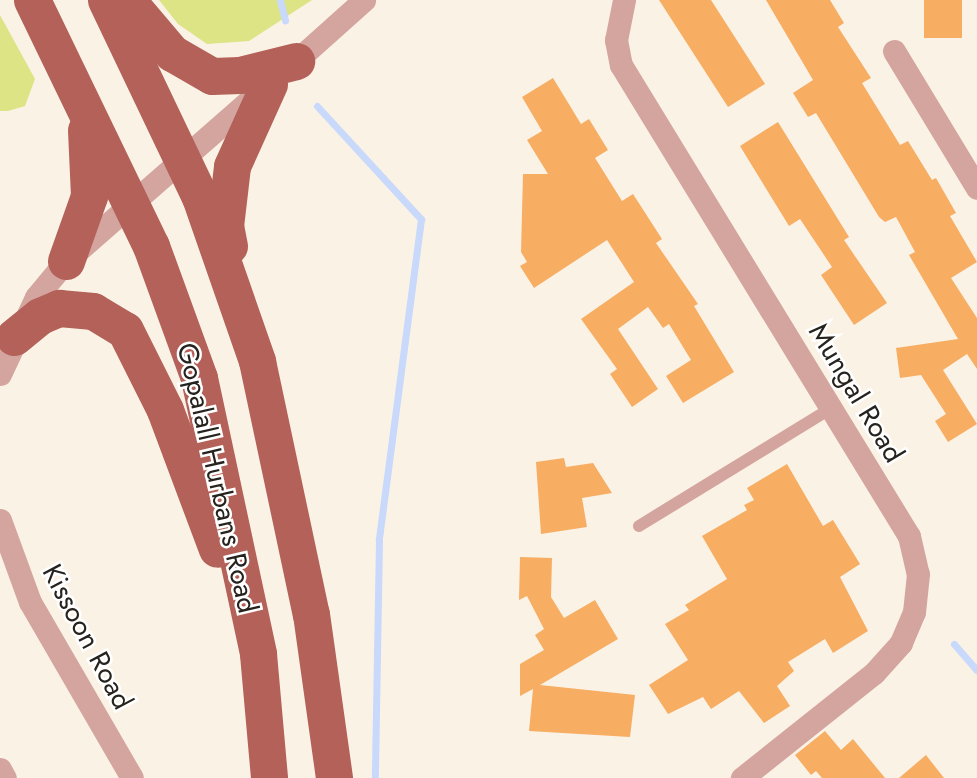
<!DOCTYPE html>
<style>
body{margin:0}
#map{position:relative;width:977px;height:778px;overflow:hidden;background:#fbf2e6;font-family:Jost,sans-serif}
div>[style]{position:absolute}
.green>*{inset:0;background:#dce485}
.stream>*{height:7px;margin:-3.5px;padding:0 3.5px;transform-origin:3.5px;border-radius:3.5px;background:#c8d9fb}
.building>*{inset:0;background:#f7ad62;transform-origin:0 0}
.lane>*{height:12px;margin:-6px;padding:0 6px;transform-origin:6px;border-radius:6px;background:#d4a59f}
.street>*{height:23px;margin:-11.5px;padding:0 11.5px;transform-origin:11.5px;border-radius:11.5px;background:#d4a59f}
.primary>*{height:37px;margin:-18.5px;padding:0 18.5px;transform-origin:18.5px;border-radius:18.5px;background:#b36159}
span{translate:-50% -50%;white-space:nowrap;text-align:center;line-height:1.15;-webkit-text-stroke:5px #fff;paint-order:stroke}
.street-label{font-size:28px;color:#26231f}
</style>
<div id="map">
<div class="green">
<div style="clip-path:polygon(159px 0,312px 0,249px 41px,207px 44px,178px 24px)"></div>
<div style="clip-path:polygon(0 15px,35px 79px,25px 106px,8px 111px,0 111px)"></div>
</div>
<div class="stream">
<div style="left:280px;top:0;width:21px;rotate:76deg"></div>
<div style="left:317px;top:106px;width:154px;rotate:47.4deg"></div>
<div style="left:421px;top:219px;width:324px;rotate:97.5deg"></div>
<div style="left:379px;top:540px;width:238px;rotate:91deg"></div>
<div style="left:954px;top:644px;width:35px;rotate:49deg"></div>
</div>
<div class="building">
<div style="clip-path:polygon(659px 0,711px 0,765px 84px,728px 107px)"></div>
<div style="clip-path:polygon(766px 0,830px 0,844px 23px,838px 27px,871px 78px,862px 83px,900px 145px,908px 141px,932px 180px,936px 178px,956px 213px,950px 216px,977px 262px,951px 278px,977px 318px,977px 369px,967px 354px,943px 370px,977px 424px,948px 442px,935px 421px,946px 414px,921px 375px,900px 378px,896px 348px,958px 339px,909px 255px,915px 252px,896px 217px,885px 222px,879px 217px,816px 113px,808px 117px,793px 93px,813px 80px)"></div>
<div style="left:924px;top:0;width:38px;height:38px"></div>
<div style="clip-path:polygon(553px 78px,581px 124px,589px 119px,608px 150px,595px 158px,622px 201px,633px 194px,662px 239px,656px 243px,698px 304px,694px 306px,734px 372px,683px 403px,666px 376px,691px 360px,669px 324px,663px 328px,648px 307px,618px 329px,658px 389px,632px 407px,610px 374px,617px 369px,581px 319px,634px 282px,607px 240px,534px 288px,520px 266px,527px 262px,521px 252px,523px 174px,548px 174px,527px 140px,542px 131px,522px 97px)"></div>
<div style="clip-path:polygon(778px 122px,849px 237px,844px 240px,887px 303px,854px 325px,821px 275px,832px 267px,800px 219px,789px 226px,740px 146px)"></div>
<div style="clip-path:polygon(564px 458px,566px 467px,593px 463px,612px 493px,582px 498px,587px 527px,541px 534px,536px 462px)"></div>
<div style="clip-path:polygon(787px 464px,823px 526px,833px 520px,860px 564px,840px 577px,868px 631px,833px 653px,825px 639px,788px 662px,794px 671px,777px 686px,790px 706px,764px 723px,739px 691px,711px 709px,703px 697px,668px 714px,649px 685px,688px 660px,665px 624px,689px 610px,685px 605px,727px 579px,702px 536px,747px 510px,744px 505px,754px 500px,747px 488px)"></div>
<div style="clip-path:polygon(520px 557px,552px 558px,551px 597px,564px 618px,595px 600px,618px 639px,540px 685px,635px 695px,630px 737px,529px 731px,533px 689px,520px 696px,520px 664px,544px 650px,535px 635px,544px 629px,527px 596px,519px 600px)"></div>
<div style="clip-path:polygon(825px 731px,841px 750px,853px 739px,885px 778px,822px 778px,816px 771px,811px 775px,795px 755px)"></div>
<div style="clip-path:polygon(926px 755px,944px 778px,899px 778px)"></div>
</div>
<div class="lane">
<div style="left:639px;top:526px;width:224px;rotate:-31.5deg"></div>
</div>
<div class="street">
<div style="left:624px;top:0;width:41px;rotate:101.3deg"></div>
<div style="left:616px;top:40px;width:25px;rotate:79deg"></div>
<div style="left:621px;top:65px;width:552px;rotate:58.56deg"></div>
<div style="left:909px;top:536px;width:39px;rotate:77deg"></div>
<div style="left:918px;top:574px;width:38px;rotate:96deg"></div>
<div style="left:914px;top:612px;width:34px;rotate:113deg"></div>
<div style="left:901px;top:643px;width:40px;rotate:132deg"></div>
<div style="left:874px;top:673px;width:169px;rotate:141.5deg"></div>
<div style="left:894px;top:51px;width:160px;rotate:58.8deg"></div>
<div style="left:288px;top:68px;width:102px;rotate:-41.8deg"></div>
<div style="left:0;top:374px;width:85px;rotate:-64.9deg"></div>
<div style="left:36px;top:297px;width:47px;rotate:-50.2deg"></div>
<div style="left:66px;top:261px;width:257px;rotate:-41.2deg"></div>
<div style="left:0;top:520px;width:87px;rotate:69.9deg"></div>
<div style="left:30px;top:602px;width:203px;rotate:59.9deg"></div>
<div style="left:0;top:769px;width:10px;rotate:61deg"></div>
</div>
<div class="primary">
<div style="left:32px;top:0;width:273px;rotate:64.2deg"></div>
<div style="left:151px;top:246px;width:140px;rotate:70deg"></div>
<div style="left:199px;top:378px;width:282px;rotate:77.9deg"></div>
<div style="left:258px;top:654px;width:124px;rotate:84.9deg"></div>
<div style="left:106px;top:0;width:218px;rotate:64.5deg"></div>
<div style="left:200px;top:197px;width:174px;rotate:70.8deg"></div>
<div style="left:257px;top:361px;width:259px;rotate:78deg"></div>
<div style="left:311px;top:614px;width:166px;rotate:82deg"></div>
<div style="left:127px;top:0;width:70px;rotate:49.7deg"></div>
<div style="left:172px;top:53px;width:46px;rotate:29.9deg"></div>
<div style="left:212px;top:76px;width:28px;rotate:-2deg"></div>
<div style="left:240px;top:75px;width:58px;rotate:-14deg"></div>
<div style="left:229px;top:246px;width:20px;rotate:-101deg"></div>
<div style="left:225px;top:226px;width:60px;rotate:-83.3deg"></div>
<div style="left:232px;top:166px;width:90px;rotate:-65.7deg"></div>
<div style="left:66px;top:261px;width:69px;rotate:-70.5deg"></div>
<div style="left:89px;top:196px;width:66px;rotate:-92.6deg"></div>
<div style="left:14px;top:337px;width:33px;rotate:-39deg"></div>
<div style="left:40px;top:316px;width:21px;rotate:-23deg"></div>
<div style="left:59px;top:308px;width:34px;rotate:5deg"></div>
<div style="left:93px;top:311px;width:37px;rotate:31deg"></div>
<div style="left:125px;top:330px;width:89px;rotate:63.4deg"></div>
<div style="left:165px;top:410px;width:148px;rotate:69.5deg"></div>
</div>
<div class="street-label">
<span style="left:856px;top:393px;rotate:59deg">Mungal Road</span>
<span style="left:217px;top:478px;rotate:77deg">Gopalall Hurbans Road</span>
<span style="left:87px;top:637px;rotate:62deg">Kissoon Road</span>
</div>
</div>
